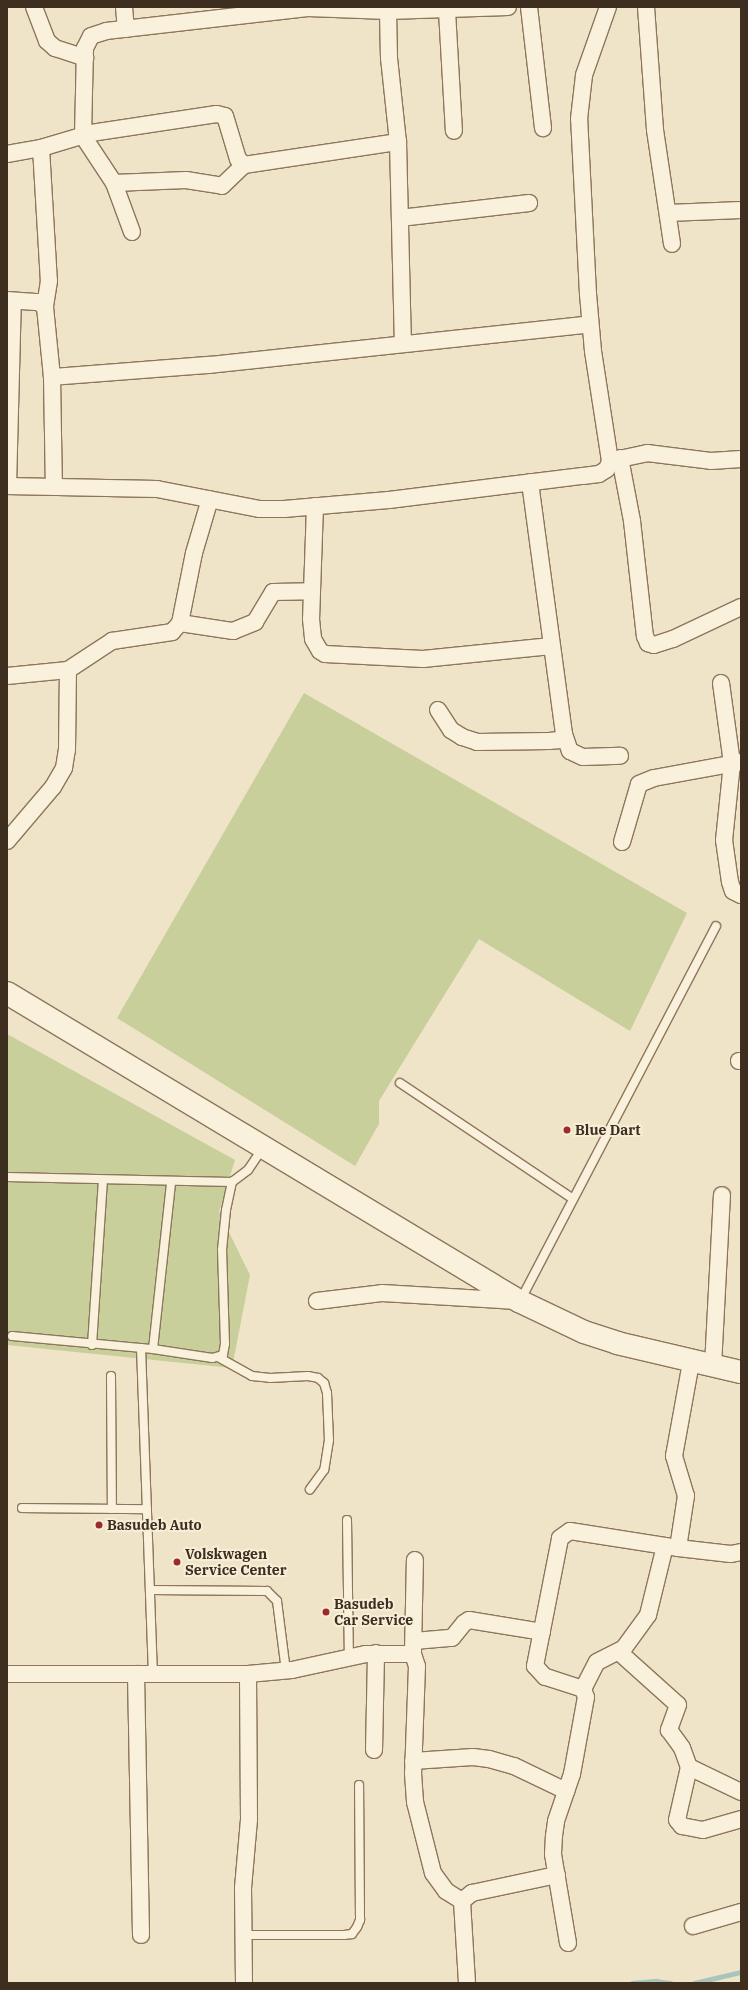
<!DOCTYPE html>
<style>
body{margin:0}
#map{position:relative;width:748px;height:1990px;overflow:hidden;background:#f0e4c8;font-family:"IBM Plex Serif",serif}
div>[style]{position:absolute}
.green>*{inset:0;background:#c9cf9b}
.stream>*{height:4.5px;margin:-2.25px;padding:0 2.25px;transform-origin:2.25px;border-radius:2.25px;background:#a9c4bc}
.roads{filter:drop-shadow(1px 0 #8d765c) drop-shadow(-1px 0 #8d765c) drop-shadow(0 1px #8d765c) drop-shadow(0 -1px #8d765c)}
.service>*{height:8px;margin:-4px;padding:0 4px;transform-origin:4px;border-radius:4px;background:#faf1dc}
.minor>*{height:16px;margin:-8px;padding:0 8px;transform-origin:8px;border-radius:8px;background:#faf1dc}
.secondary>*{height:22px;margin:-11px;padding:0 11px;transform-origin:11px;border-radius:11px;background:#faf1dc}
.dots>*{width:11px;height:11px;translate:-50% -50%;box-sizing:border-box;border:2px solid #f7eed8;border-radius:50%}
span{translate:-50% -50%;white-space:nowrap;text-align:center;line-height:1.15;-webkit-text-stroke:4px #f7eed8;paint-order:stroke}
.poi-label{font-size:14px;color:#3d2e20;font-weight:700}
.left{translate:0 -50%;text-align:left}
.frame{position:absolute;inset:0;border:8px solid #3d2e20;pointer-events:none}
</style>
<div id="map">
<div class="green">
<div style="clip-path:polygon(304px 693px,687px 913px,630px 1031px,479px 939px,379px 1101px,379px 1124px,355px 1166px,117px 1018px)"></div>
<div style="clip-path:polygon(7px 1034px,235px 1160px,219px 1212px,250px 1275px,232px 1368px,7px 1345px)"></div>
</div>
<div class="stream">
<div style="left:632px;top:1983px;width:24px;rotate:-5deg"></div>
<div style="left:656px;top:1981px;width:15px;rotate:8deg"></div>
<div style="left:694px;top:1983px;width:48px;rotate:-13.2deg"></div>
</div>
<div class="roads">
<div class="service">
<div style="left:400px;top:1083px;width:207px;rotate:33.8deg"></div>
<div style="left:7px;top:1177px;width:225px;rotate:1.3deg"></div>
<div style="left:232px;top:1182px;width:20px;rotate:-37deg"></div>
<div style="left:248px;top:1170px;width:27px;rotate:-56deg"></div>
<div style="left:520px;top:1301px;width:423px;rotate:-62.4deg"></div>
<div style="left:12px;top:1336px;width:142px;rotate:5.3deg"></div>
<div style="left:153px;top:1349px;width:60px;rotate:8.7deg"></div>
<div style="left:212px;top:1358px;width:11px;rotate:-15deg"></div>
<div style="left:223px;top:1355px;width:11px;rotate:-80deg"></div>
<div style="left:225px;top:1344px;width:94px;rotate:-91.8deg"></div>
<div style="left:222px;top:1250px;width:40px;rotate:-84.3deg"></div>
<div style="left:226px;top:1210px;width:29px;rotate:-78deg"></div>
<div style="left:92px;top:1345px;width:165px;rotate:-86.2deg"></div>
<div style="left:141px;top:1348px;width:326px;rotate:87.9deg"></div>
<div style="left:153px;top:1349px;width:168px;rotate:-83.8deg"></div>
<div style="left:218px;top:1357px;width:39px;rotate:29deg"></div>
<div style="left:252px;top:1376px;width:18px;rotate:6deg"></div>
<div style="left:270px;top:1378px;width:38px;rotate:-3deg"></div>
<div style="left:308px;top:1376px;width:10px;rotate:11deg"></div>
<div style="left:318px;top:1378px;width:8px;rotate:40deg"></div>
<div style="left:324px;top:1383px;width:10px;rotate:73deg"></div>
<div style="left:327px;top:1393px;width:47px;rotate:87.6deg"></div>
<div style="left:329px;top:1440px;width:30px;rotate:99deg"></div>
<div style="left:324px;top:1470px;width:24px;rotate:126deg"></div>
<div style="left:111px;top:1376px;width:133px;rotate:89.6deg"></div>
<div style="left:22px;top:1508px;width:125px;rotate:0.5deg"></div>
<div style="left:347px;top:1520px;width:137px;rotate:89.2deg"></div>
<div style="left:150px;top:1590px;width:117px;rotate:0.5deg"></div>
<div style="left:267px;top:1591px;width:14px;rotate:45deg"></div>
<div style="left:277px;top:1601px;width:71px;rotate:82.7deg"></div>
<div style="left:242px;top:1935px;width:102px"></div>
<div style="left:344px;top:1935px;width:8px;rotate:-7deg"></div>
<div style="left:352px;top:1934px;width:9px;rotate:-54deg"></div>
<div style="left:357px;top:1927px;width:8px;rotate:-67deg"></div>
<div style="left:360px;top:1920px;width:135px;rotate:-90.4deg"></div>
</div>
<div class="minor">
<div style="left:34px;top:7px;width:36px;rotate:69deg"></div>
<div style="left:47px;top:41px;width:11px;rotate:41deg"></div>
<div style="left:55px;top:48px;width:32px;rotate:18deg"></div>
<div style="left:124px;top:7px;width:22px;rotate:85deg"></div>
<div style="left:529px;top:7px;width:122px;rotate:83.4deg"></div>
<div style="left:646px;top:7px;width:123px;rotate:85.8deg"></div>
<div style="left:655px;top:130px;width:115px;rotate:81.5deg"></div>
<div style="left:388px;top:11px;width:47px;rotate:88.8deg"></div>
<div style="left:389px;top:58px;width:84px;rotate:83.9deg"></div>
<div style="left:398px;top:142px;width:201px;rotate:88.6deg"></div>
<div style="left:447px;top:11px;width:120px;rotate:86.7deg"></div>
<div style="left:41px;top:148px;width:133px;rotate:86.6deg"></div>
<div style="left:49px;top:281px;width:26px;rotate:99deg"></div>
<div style="left:7px;top:154px;width:35px;rotate:-10deg"></div>
<div style="left:41px;top:148px;width:52px;rotate:-16.7deg"></div>
<div style="left:91px;top:133px;width:127px;rotate:-8.6deg"></div>
<div style="left:217px;top:114px;width:8px;rotate:14deg"></div>
<div style="left:225px;top:116px;width:45px;rotate:73.2deg"></div>
<div style="left:238px;top:159px;width:8px;rotate:45deg"></div>
<div style="left:244px;top:165px;width:156px;rotate:-8.5deg"></div>
<div style="left:114px;top:183px;width:72px;rotate:-2.4deg"></div>
<div style="left:186px;top:180px;width:36px;rotate:9deg"></div>
<div style="left:222px;top:186px;width:30px;rotate:-44deg"></div>
<div style="left:668px;top:213px;width:73px;rotate:-2.4deg"></div>
<div style="left:400px;top:218px;width:130px;rotate:-6.6deg"></div>
<div style="left:132px;top:232px;width:52px;rotate:-110.2deg"></div>
<div style="left:114px;top:183px;width:56px;rotate:-123.4deg"></div>
<div style="left:83px;top:136px;width:88px;rotate:-88.7deg"></div>
<div style="left:85px;top:48px;width:13px;rotate:-63deg"></div>
<div style="left:91px;top:36px;width:16px;rotate:-18deg"></div>
<div style="left:106px;top:31px;width:203px;rotate:-6.5deg"></div>
<div style="left:308px;top:8px;width:80px;rotate:2.1deg"></div>
<div style="left:388px;top:11px;width:120px;rotate:-1.9deg"></div>
<div style="left:7px;top:300px;width:32px;rotate:4deg"></div>
<div style="left:39px;top:302px;width:8px;rotate:40deg"></div>
<div style="left:45px;top:307px;width:70px;rotate:84.3deg"></div>
<div style="left:52px;top:377px;width:110px;rotate:89deg"></div>
<div style="left:52px;top:377px;width:157px;rotate:-4.4deg"></div>
<div style="left:209px;top:365px;width:383px;rotate:-6.1deg"></div>
<div style="left:620px;top:458px;width:64px;rotate:79.2deg"></div>
<div style="left:632px;top:521px;width:116px;rotate:83.6deg"></div>
<div style="left:645px;top:636px;width:8px;rotate:67deg"></div>
<div style="left:648px;top:643px;width:6px;rotate:18deg"></div>
<div style="left:654px;top:645px;width:20px;rotate:-18deg"></div>
<div style="left:673px;top:639px;width:75px;rotate:-25.2deg"></div>
<div style="left:610px;top:461px;width:38px;rotate:-12deg"></div>
<div style="left:647px;top:453px;width:64px;rotate:7.1deg"></div>
<div style="left:711px;top:461px;width:30px;rotate:-4deg"></div>
<div style="left:7px;top:486px;width:150px;rotate:1.1deg"></div>
<div style="left:157px;top:489px;width:105px;rotate:11deg"></div>
<div style="left:260px;top:509px;width:24px"></div>
<div style="left:284px;top:509px;width:105px;rotate:-4.9deg"></div>
<div style="left:389px;top:500px;width:195px;rotate:-7.1deg"></div>
<div style="left:583px;top:476px;width:16px;rotate:-7deg"></div>
<div style="left:599px;top:474px;width:9px;rotate:-32deg"></div>
<div style="left:607px;top:469px;width:9px;rotate:-69deg"></div>
<div style="left:610px;top:461px;width:111px;rotate:-98.8deg"></div>
<div style="left:593px;top:351px;width:57px;rotate:-95deg"></div>
<div style="left:588px;top:294px;width:175px;rotate:-92.9deg"></div>
<div style="left:579px;top:119px;width:44px;rotate:-83.5deg"></div>
<div style="left:584px;top:75px;width:72px;rotate:-70.6deg"></div>
<div style="left:8px;top:486px;width:185px;rotate:-88.5deg"></div>
<div style="left:315px;top:506px;width:113px;rotate:92deg"></div>
<div style="left:311px;top:619px;width:20px;rotate:84deg"></div>
<div style="left:313px;top:639px;width:14px;rotate:60deg"></div>
<div style="left:320px;top:651px;width:6px;rotate:31deg"></div>
<div style="left:325px;top:654px;width:98px;rotate:2.9deg"></div>
<div style="left:423px;top:659px;width:129px;rotate:-5.8deg"></div>
<div style="left:180px;top:623px;width:54px;rotate:8.6deg"></div>
<div style="left:233px;top:631px;width:24px;rotate:-22deg"></div>
<div style="left:255px;top:622px;width:35px;rotate:-59deg"></div>
<div style="left:273px;top:592px;width:39px;rotate:-1deg"></div>
<div style="left:7px;top:676px;width:61px;rotate:-5.6deg"></div>
<div style="left:68px;top:670px;width:53px;rotate:-33.4deg"></div>
<div style="left:112px;top:641px;width:61px;rotate:-8.5deg"></div>
<div style="left:172px;top:632px;width:12px;rotate:-48deg"></div>
<div style="left:180px;top:623px;width:71px;rotate:-78.7deg"></div>
<div style="left:194px;top:553px;width:56px;rotate:-73.5deg"></div>
<div style="left:721px;top:683px;width:81px;rotate:82.2deg"></div>
<div style="left:732px;top:763px;width:77px;rotate:95.9deg"></div>
<div style="left:724px;top:840px;width:42px;rotate:81.9deg"></div>
<div style="left:730px;top:882px;width:9px;rotate:72deg"></div>
<div style="left:733px;top:891px;width:9px;rotate:27deg"></div>
<div style="left:438px;top:710px;width:24px;rotate:57deg"></div>
<div style="left:451px;top:730px;width:13px;rotate:32deg"></div>
<div style="left:462px;top:737px;width:16px;rotate:18deg"></div>
<div style="left:477px;top:742px;width:72px;rotate:-0.8deg"></div>
<div style="left:549px;top:741px;width:11px;rotate:-5deg"></div>
<div style="left:560px;top:740px;width:7px;rotate:-56deg"></div>
<div style="left:564px;top:734px;width:254px;rotate:-97.7deg"></div>
<div style="left:564px;top:734px;width:18px;rotate:71deg"></div>
<div style="left:570px;top:751px;width:14px;rotate:25deg"></div>
<div style="left:583px;top:757px;width:37px;rotate:-2deg"></div>
<div style="left:7px;top:841px;width:71px;rotate:-49.6deg"></div>
<div style="left:53px;top:787px;width:22px;rotate:-60deg"></div>
<div style="left:64px;top:768px;width:18px;rotate:-81deg"></div>
<div style="left:67px;top:750px;width:80px;rotate:-89.3deg"></div>
<div style="left:622px;top:842px;width:60px;rotate:-73.7deg"></div>
<div style="left:639px;top:784px;width:16px;rotate:-22deg"></div>
<div style="left:654px;top:778px;width:88px;rotate:-10.4deg"></div>
<div style="left:739px;top:1061px;width:2px"></div>
<div style="left:317px;top:1301px;width:65px;rotate:-7deg"></div>
<div style="left:382px;top:1293px;width:136px;rotate:3.4deg"></div>
<div style="left:713px;top:1366px;width:171px;rotate:-87deg"></div>
<div style="left:678px;top:1548px;width:53px;rotate:-81.3deg"></div>
<div style="left:686px;top:1496px;width:42px;rotate:-106.7deg"></div>
<div style="left:674px;top:1456px;width:96px;rotate:-79.7deg"></div>
<div style="left:414px;top:1641px;width:38px;rotate:-5deg"></div>
<div style="left:452px;top:1638px;width:19px;rotate:-51deg"></div>
<div style="left:464px;top:1623px;width:6px;rotate:-31deg"></div>
<div style="left:469px;top:1620px;width:74px;rotate:9.3deg"></div>
<div style="left:413px;top:1652px;width:92px;rotate:-88.8deg"></div>
<div style="left:619px;top:1652px;width:79px;rotate:41.9deg"></div>
<div style="left:678px;top:1705px;width:27px;rotate:110deg"></div>
<div style="left:669px;top:1730px;width:22px;rotate:54deg"></div>
<div style="left:682px;top:1748px;width:20px;rotate:70deg"></div>
<div style="left:689px;top:1767px;width:54px;rotate:102.8deg"></div>
<div style="left:677px;top:1820px;width:8px;rotate:50deg"></div>
<div style="left:682px;top:1826px;width:21px;rotate:11deg"></div>
<div style="left:703px;top:1830px;width:40px;rotate:-16deg"></div>
<div style="left:7px;top:1674px;width:241px"></div>
<div style="left:248px;top:1674px;width:44px;rotate:-5.2deg"></div>
<div style="left:292px;top:1670px;width:76px;rotate:-12.2deg"></div>
<div style="left:366px;top:1654px;width:47px"></div>
<div style="left:413px;top:1654px;width:13px;rotate:72deg"></div>
<div style="left:417px;top:1666px;width:107px;rotate:92.1deg"></div>
<div style="left:413px;top:1773px;width:29px;rotate:86deg"></div>
<div style="left:415px;top:1802px;width:73px;rotate:75.8deg"></div>
<div style="left:433px;top:1873px;width:22px;rotate:54deg"></div>
<div style="left:446px;top:1891px;width:19px;rotate:32deg"></div>
<div style="left:136px;top:1674px;width:261px;rotate:88.9deg"></div>
<div style="left:583px;top:1689px;width:30px;rotate:-63deg"></div>
<div style="left:597px;top:1662px;width:30px;rotate:-27deg"></div>
<div style="left:624px;top:1648px;width:41px;rotate:-54deg"></div>
<div style="left:648px;top:1615px;width:71px;rotate:-76.2deg"></div>
<div style="left:374px;top:1750px;width:97px;rotate:-88.8deg"></div>
<div style="left:413px;top:1761px;width:60px;rotate:-3.8deg"></div>
<div style="left:473px;top:1757px;width:16px;rotate:7deg"></div>
<div style="left:489px;top:1759px;width:26px;rotate:16deg"></div>
<div style="left:514px;top:1766px;width:58px;rotate:25.7deg"></div>
<div style="left:689px;top:1767px;width:58px;rotate:25.7deg"></div>
<div style="left:693px;top:1926px;width:50px;rotate:-16.3deg"></div>
<div style="left:568px;top:1943px;width:90px;rotate:-99.6deg"></div>
<div style="left:553px;top:1854px;width:18px;rotate:-87deg"></div>
<div style="left:554px;top:1836px;width:15px;rotate:-82deg"></div>
<div style="left:556px;top:1821px;width:50px;rotate:-71.2deg"></div>
<div style="left:572px;top:1774px;width:78px;rotate:-79.7deg"></div>
<div style="left:586px;top:1697px;width:9px;rotate:-111deg"></div>
<div style="left:583px;top:1689px;width:40px;rotate:-162deg"></div>
<div style="left:545px;top:1677px;width:15px;rotate:-132deg"></div>
<div style="left:535px;top:1666px;width:130px;rotate:-78.9deg"></div>
<div style="left:560px;top:1538px;width:12px;rotate:-35deg"></div>
<div style="left:570px;top:1531px;width:109px;rotate:8.9deg"></div>
<div style="left:678px;top:1548px;width:53px;rotate:6.5deg"></div>
<div style="left:731px;top:1554px;width:10px;rotate:-11deg"></div>
<div style="left:244px;top:1983px;width:95px;rotate:-90.6deg"></div>
<div style="left:243px;top:1888px;width:69px;rotate:-85deg"></div>
<div style="left:249px;top:1819px;width:145px;rotate:-90.4deg"></div>
<div style="left:467px;top:1983px;width:82px;rotate:-93.5deg"></div>
<div style="left:462px;top:1901px;width:13px;rotate:-39deg"></div>
<div style="left:472px;top:1893px;width:87px;rotate:-12deg"></div>
</div>
<div class="secondary">
<div style="left:7px;top:993px;width:598px;rotate:31.03deg"></div>
<div style="left:519px;top:1301px;width:72px;rotate:25.5deg"></div>
<div style="left:584px;top:1332px;width:35px;rotate:18deg"></div>
<div style="left:617px;top:1343px;width:127px;rotate:13.2deg"></div>
</div>
</div>
<div class="dots">
<div style="left:567px;top:1130px;background:#9e2a2b"></div>
<div style="left:99px;top:1525px;background:#9e2a2b"></div>
<div style="left:177px;top:1562px;background:#9e2a2b"></div>
<div style="left:326px;top:1612px;background:#9e2a2b"></div>
</div>
<div class="poi-label">
<span class="left" style="left:575px;top:1130px">Blue Dart</span>
<span class="left" style="left:107px;top:1525px">Basudeb Auto</span>
<span class="left" style="left:185px;top:1562px">Volskwagen<br>Service Center</span>
<span class="left" style="left:334px;top:1612px">Basudeb<br>Car Service</span>
</div>
<div class="frame"></div>
</div>
